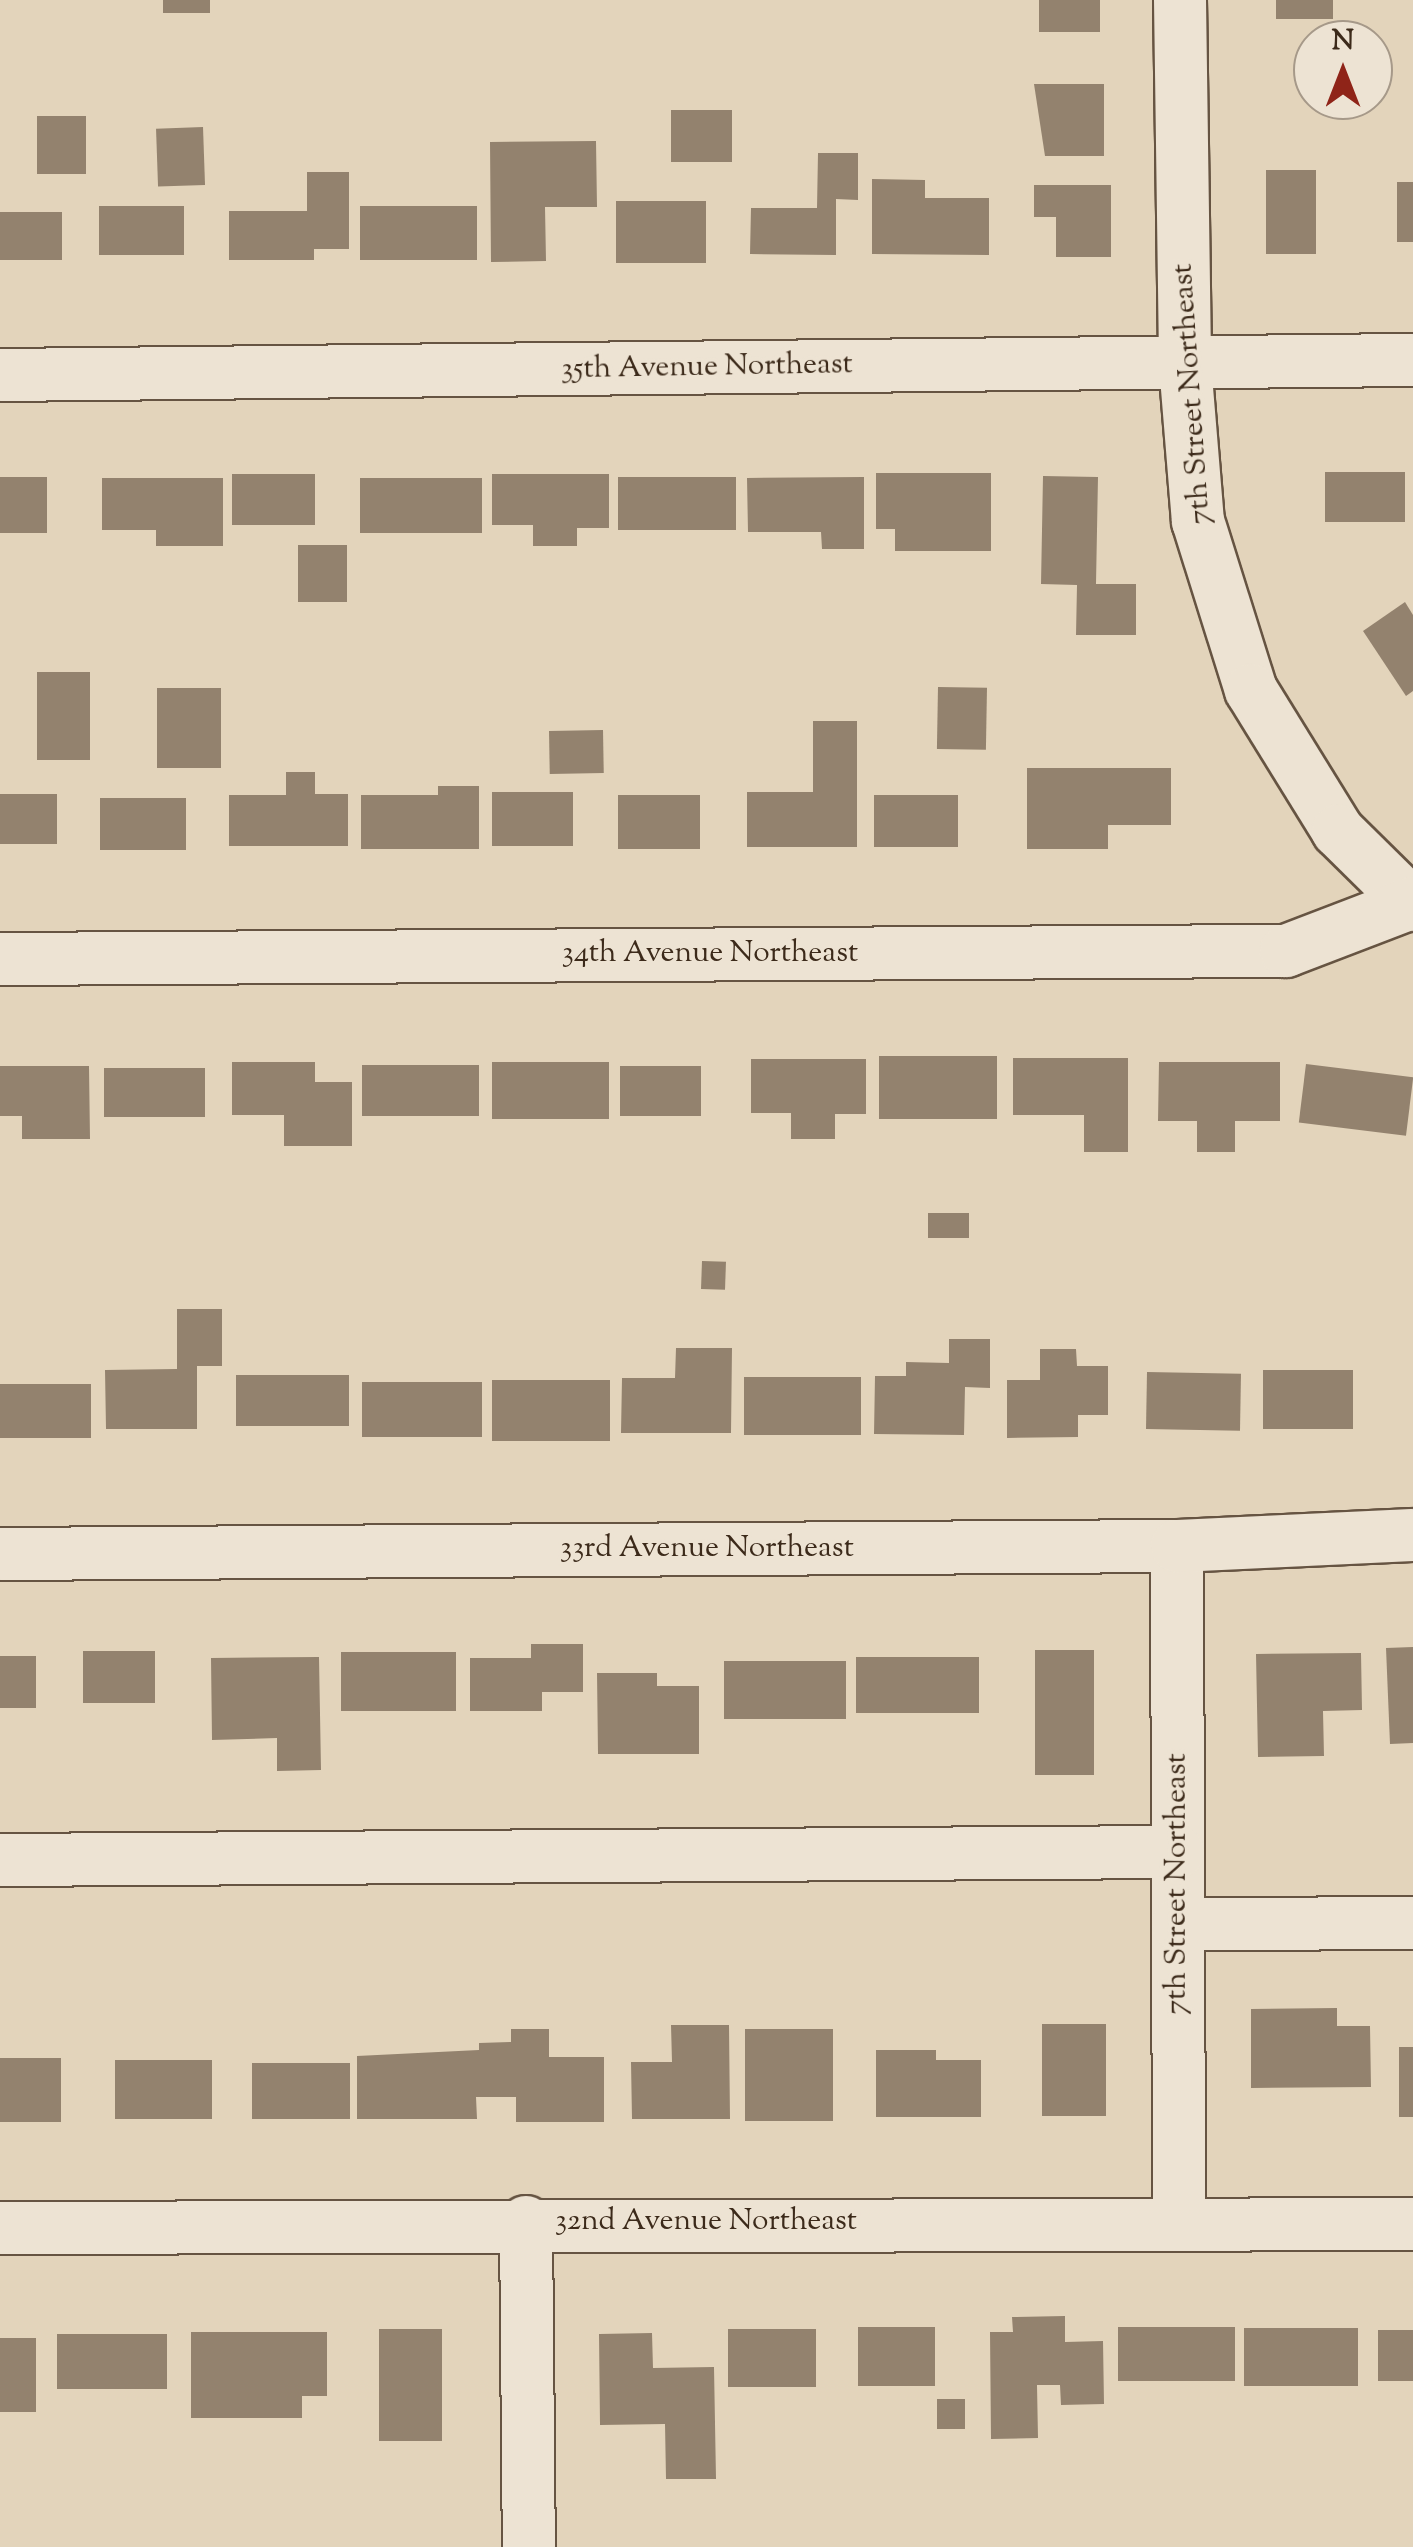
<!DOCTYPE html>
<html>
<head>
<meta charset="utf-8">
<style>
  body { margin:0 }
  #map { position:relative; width:1413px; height:2547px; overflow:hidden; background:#e3d4bb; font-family:"Sorts Mill Goudy",serif }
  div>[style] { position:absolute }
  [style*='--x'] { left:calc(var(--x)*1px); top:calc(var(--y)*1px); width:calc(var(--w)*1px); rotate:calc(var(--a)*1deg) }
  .building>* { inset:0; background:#93826e; transform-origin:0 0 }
  .roads { filter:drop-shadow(2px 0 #665442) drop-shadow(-2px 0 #665442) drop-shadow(0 2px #665442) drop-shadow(0 -2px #665442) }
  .minor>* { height:52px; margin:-26px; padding:0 26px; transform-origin:26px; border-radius:26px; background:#ede3d3 }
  span { translate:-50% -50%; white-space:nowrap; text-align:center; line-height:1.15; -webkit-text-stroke:8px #ede3d3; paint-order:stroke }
  .street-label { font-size:30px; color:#3c2a1a }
  .north { position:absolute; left:1293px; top:20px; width:100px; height:100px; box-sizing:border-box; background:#ede3d3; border:2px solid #a69989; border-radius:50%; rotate:0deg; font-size:28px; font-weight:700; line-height:40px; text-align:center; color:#3c2a1a }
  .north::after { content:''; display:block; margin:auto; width:35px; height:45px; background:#8f2418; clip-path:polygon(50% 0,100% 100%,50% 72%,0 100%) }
</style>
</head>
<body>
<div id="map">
  <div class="building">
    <i style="left:163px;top:0;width:47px;height:13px"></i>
    <i style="left:1039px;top:0;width:61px;height:32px"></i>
    <i style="left:1276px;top:0;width:57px;height:19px"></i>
    <i style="clip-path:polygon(1034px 84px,1104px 84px,1104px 156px,1045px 156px)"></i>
    <i style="left:671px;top:110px;width:61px;height:52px"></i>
    <i style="left:37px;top:116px;width:49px;height:58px"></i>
    <i style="left:203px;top:127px;width:58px;height:47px;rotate:88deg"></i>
    <i style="clip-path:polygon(596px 141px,597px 207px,545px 207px,546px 261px,491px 262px,490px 142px)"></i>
    <i style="clip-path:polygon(818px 153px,858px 153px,858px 200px,836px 199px,836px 255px,750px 254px,751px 208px,817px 208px)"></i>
    <i style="left:1266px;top:170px;width:50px;height:84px"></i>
    <i style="clip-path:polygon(307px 172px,349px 172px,349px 249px,314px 249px,314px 260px,229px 260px,229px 211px,307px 211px)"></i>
    <i style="clip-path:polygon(872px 179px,925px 180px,925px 198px,989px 198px,989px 255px,872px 254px)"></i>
    <i style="left:1413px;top:182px;width:60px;height:16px;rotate:90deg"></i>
    <i style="clip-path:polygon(1034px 185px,1111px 185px,1111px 257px,1056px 257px,1056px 217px,1034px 217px)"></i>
    <i style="left:616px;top:201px;width:90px;height:62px"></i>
    <i style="left:99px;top:206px;width:85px;height:49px"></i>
    <i style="left:360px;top:206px;width:117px;height:54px"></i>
    <i style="left:0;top:212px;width:62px;height:48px"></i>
    <i style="left:1325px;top:472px;width:80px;height:50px"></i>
    <i style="clip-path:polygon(876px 473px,991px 473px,991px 551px,895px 551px,895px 529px,876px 529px)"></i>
    <i style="left:232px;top:474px;width:83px;height:51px"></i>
    <i style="clip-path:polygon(492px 474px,609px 474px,609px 528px,577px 528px,577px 546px,533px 546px,533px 525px,492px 525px)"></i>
    <i style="clip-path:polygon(1043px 476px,1098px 477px,1096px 584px,1136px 584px,1136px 635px,1076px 635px,1077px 585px,1041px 584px)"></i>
    <i style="left:0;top:477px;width:47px;height:56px"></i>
    <i style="left:618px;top:477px;width:118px;height:53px"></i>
    <i style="clip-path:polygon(864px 477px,864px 549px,822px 549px,821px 532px,748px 532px,747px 478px)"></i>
    <i style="clip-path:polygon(102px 478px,223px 478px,223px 546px,156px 546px,156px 530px,102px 530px)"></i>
    <i style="left:360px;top:478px;width:122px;height:55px"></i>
    <i style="left:298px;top:545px;width:49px;height:57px"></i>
    <i style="clip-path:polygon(1405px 602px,1413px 615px,1413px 691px,1406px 696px,1363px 631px)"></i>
    <i style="left:37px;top:672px;width:53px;height:88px"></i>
    <i style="left:938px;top:687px;width:49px;height:62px;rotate:1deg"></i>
    <i style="left:157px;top:688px;width:64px;height:80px"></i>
    <i style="clip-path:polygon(813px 721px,857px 721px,857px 847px,747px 847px,747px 792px,813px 792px)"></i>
    <i style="left:603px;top:730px;width:43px;height:54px;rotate:89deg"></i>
    <i style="clip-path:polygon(1027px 768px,1171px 768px,1171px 825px,1108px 825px,1108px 849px,1027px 849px)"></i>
    <i style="clip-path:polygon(286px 772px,315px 772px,315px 794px,348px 794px,348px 846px,229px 846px,229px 795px,286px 795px)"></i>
    <i style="clip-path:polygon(438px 786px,479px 786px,479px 849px,361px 849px,361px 795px,438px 795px)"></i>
    <i style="left:492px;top:792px;width:81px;height:54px"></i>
    <i style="left:0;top:794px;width:57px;height:50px"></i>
    <i style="left:618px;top:795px;width:82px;height:54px"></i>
    <i style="left:874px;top:795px;width:84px;height:52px"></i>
    <i style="left:100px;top:798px;width:86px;height:52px"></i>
    <i style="left:879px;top:1056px;width:118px;height:63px"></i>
    <i style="clip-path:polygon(1013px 1058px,1128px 1058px,1128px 1152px,1084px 1152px,1084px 1115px,1013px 1115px)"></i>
    <i style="clip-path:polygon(751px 1059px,866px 1059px,866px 1114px,835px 1114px,835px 1139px,791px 1139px,791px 1113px,751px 1113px)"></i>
    <i style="clip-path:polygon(232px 1062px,315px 1062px,315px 1082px,352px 1082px,352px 1146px,284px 1146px,284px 1115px,232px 1115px)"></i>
    <i style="left:492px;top:1062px;width:117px;height:57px"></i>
    <i style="clip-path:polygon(1159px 1062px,1280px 1062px,1280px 1121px,1235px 1121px,1235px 1152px,1197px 1152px,1197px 1121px,1158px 1121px)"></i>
    <i style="left:1306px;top:1064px;width:108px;height:59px;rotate:7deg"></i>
    <i style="left:362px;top:1065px;width:117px;height:51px"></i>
    <i style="clip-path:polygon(0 1066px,89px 1066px,90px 1139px,22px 1139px,22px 1116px,0 1116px)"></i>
    <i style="left:620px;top:1066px;width:81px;height:50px"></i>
    <i style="left:104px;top:1068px;width:101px;height:49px"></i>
    <i style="left:928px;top:1213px;width:41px;height:25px"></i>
    <i style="left:702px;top:1261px;width:24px;height:28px;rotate:2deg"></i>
    <i style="clip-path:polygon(177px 1309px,222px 1309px,222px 1366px,197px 1366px,197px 1429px,106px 1429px,105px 1370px,177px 1369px)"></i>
    <i style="clip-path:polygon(949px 1339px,990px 1339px,990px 1388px,965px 1387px,964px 1435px,874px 1434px,875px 1376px,906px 1376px,906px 1362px,949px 1363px)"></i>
    <i style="clip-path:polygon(676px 1348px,732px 1348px,731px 1433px,621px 1433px,622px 1378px,675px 1378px)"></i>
    <i style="clip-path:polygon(1040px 1349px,1076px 1349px,1077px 1366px,1108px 1366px,1108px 1415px,1078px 1415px,1078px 1437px,1007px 1438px,1007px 1380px,1040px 1380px)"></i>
    <i style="left:1263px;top:1370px;width:90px;height:59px"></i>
    <i style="left:1147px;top:1372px;width:94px;height:57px;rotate:1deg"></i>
    <i style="left:236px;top:1375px;width:113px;height:51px"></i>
    <i style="left:744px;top:1377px;width:117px;height:58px"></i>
    <i style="left:492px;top:1380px;width:118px;height:61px"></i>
    <i style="left:362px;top:1382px;width:120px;height:55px"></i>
    <i style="left:0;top:1384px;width:91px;height:54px"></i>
    <i style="clip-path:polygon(531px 1644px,583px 1644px,583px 1692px,542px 1692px,542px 1711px,470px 1711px,470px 1658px,531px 1658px)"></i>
    <i style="clip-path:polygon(1413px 1647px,1413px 1743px,1390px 1744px,1386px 1648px)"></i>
    <i style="left:1035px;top:1650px;width:59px;height:125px"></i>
    <i style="left:83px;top:1651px;width:72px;height:52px"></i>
    <i style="left:341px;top:1652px;width:115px;height:59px"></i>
    <i style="clip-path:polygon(1361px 1653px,1362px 1710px,1323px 1711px,1324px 1756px,1258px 1757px,1256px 1654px)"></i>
    <i style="left:0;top:1656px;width:36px;height:52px"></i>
    <i style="clip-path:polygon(319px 1657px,321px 1770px,277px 1771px,277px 1738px,212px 1740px,211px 1658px)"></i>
    <i style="left:856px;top:1657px;width:123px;height:56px"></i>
    <i style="left:724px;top:1661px;width:122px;height:58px"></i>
    <i style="clip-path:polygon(597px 1673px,657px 1673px,657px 1686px,699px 1686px,699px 1754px,598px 1754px)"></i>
    <i style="clip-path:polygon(1337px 2008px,1337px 2026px,1370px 2026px,1371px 2087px,1251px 2088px,1251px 2009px)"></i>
    <i style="left:1042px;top:2024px;width:64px;height:92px"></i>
    <i style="clip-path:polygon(671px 2025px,729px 2025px,730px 2119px,632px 2119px,631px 2062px,672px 2062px)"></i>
    <i style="clip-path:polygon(511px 2029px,549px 2029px,549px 2057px,604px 2057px,604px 2122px,516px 2122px,516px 2097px,476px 2097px,477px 2119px,357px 2119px,357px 2056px,479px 2050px,479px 2043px,511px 2042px)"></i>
    <i style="left:745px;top:2029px;width:88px;height:92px"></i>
    <i style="left:1399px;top:2047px;width:14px;height:70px"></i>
    <i style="clip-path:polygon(876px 2050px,936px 2050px,936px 2060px,981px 2060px,981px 2117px,876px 2117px)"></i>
    <i style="left:0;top:2058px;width:61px;height:64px"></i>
    <i style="left:115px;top:2060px;width:97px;height:59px"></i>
    <i style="left:252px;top:2063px;width:98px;height:56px"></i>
    <i style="clip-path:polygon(1065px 2316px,1065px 2342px,1103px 2341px,1104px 2404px,1061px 2405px,1060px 2385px,1037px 2385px,1038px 2438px,991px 2439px,990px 2332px,1013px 2332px,1012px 2317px)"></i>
    <i style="left:858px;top:2327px;width:77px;height:59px"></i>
    <i style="left:1118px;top:2327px;width:117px;height:54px"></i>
    <i style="left:1244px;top:2328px;width:114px;height:58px"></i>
    <i style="left:379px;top:2329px;width:63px;height:112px"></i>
    <i style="left:728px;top:2329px;width:88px;height:58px"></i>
    <i style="left:1378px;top:2330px;width:35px;height:51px"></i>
    <i style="clip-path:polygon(191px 2332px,327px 2332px,327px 2396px,302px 2396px,302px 2418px,191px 2418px)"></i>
    <i style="clip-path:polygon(652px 2333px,653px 2368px,714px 2367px,716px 2479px,666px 2479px,665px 2424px,600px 2425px,599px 2334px)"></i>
    <i style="left:57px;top:2334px;width:110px;height:55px"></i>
    <i style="left:0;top:2338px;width:36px;height:74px"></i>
    <i style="left:937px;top:2399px;width:28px;height:30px"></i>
  </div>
  <div class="roads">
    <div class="minor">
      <i style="--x:1180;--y:0;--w:364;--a:89.2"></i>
      <i style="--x:1185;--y:364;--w:158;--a:85.3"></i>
      <i style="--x:1198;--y:521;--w:177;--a:72.6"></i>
      <i style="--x:1251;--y:690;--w:166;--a:58.3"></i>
      <i style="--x:1338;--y:831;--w:105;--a:44.6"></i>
      <i style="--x:0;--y:375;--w:1413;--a:-0.61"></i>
      <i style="--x:0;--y:959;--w:1286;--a:-0.36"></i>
      <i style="--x:1286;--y:951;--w:134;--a:-21"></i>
      <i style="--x:1177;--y:1546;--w:676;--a:89.83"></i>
      <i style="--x:0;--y:1554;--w:1177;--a:-0.39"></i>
      <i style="--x:1177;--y:1546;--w:236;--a:-2.7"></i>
      <i style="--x:0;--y:1860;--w:1178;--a:-0.39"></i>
      <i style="--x:1178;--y:1924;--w:235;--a:-0.2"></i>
      <i style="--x:526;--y:2222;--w:325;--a:89.5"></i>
      <i style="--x:0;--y:2228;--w:1413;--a:-0.16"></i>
    </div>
  </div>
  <div class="street-label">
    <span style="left:707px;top:368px;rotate:-1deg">35th Avenue Northeast</span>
    <span style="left:1193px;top:394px;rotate:-94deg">7th Street Northeast</span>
    <span style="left:710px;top:954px">34th Avenue Northeast</span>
    <span style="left:707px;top:1549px">33rd Avenue Northeast</span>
    <span style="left:1178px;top:1884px;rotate:-90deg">7th Street Northeast</span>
    <span style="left:706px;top:2222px">32nd Avenue Northeast</span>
  </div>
  <div class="north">N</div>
</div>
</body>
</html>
